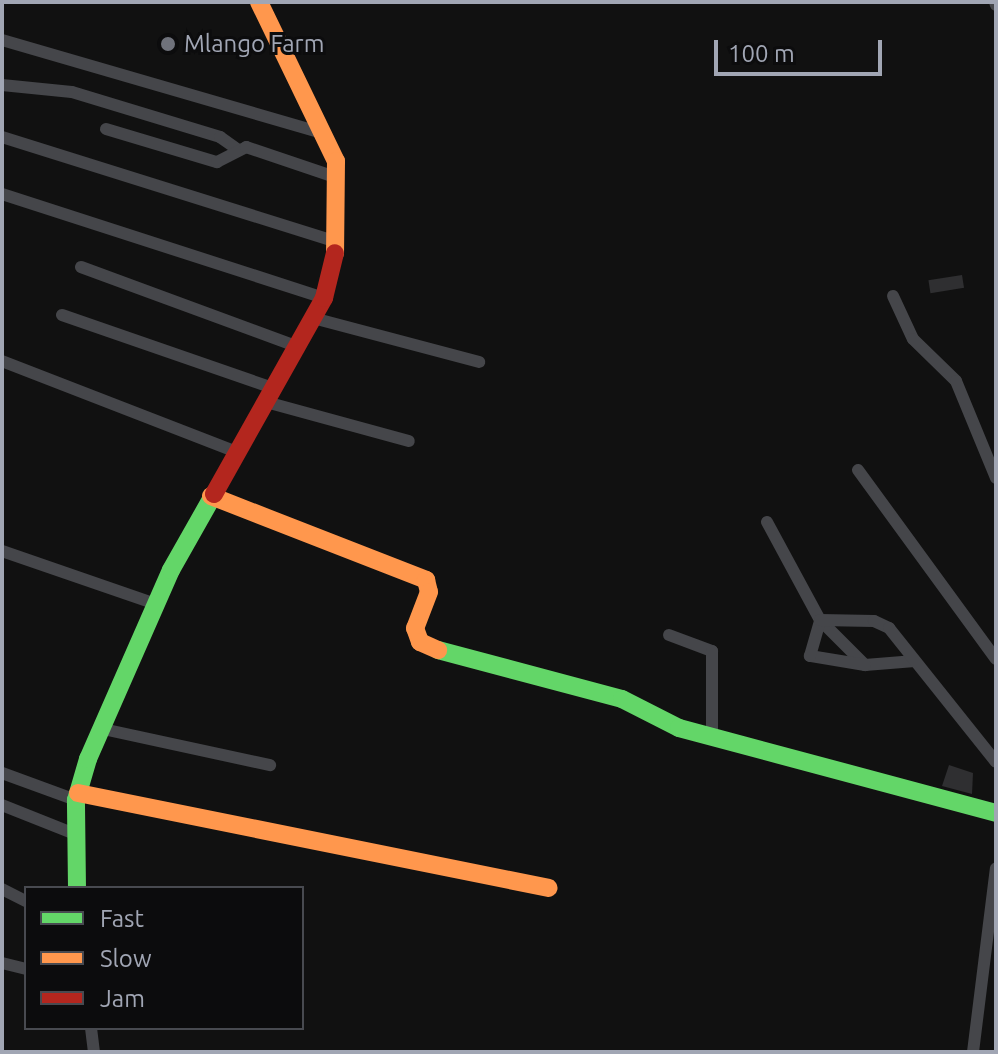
<!DOCTYPE html>
<html>
<head>
<meta charset="utf-8">
<style>
  body { margin:0 }
  #map { position:relative; width:998px; height:1054px; overflow:hidden; background:#111; font-family:Ubuntu,sans-serif }
  div>[style] { position:absolute }
  [style*='--x'] { left:calc(var(--x)*1px); top:calc(var(--y)*1px); width:calc(var(--w)*1px); rotate:calc(var(--a)*1deg) }
  .building>* { inset:0; background:#2f2f31; transform-origin:0 0 }
  .street>* { height:12px; margin:-6px; padding:0 6px; transform-origin:6px; border-radius:6px; background:#45464a }
  .fast>* { height:18px; margin:-9px; padding:0 9px; transform-origin:9px; border-radius:9px; background:#63d668 }
  .slow>* { height:18px; margin:-9px; padding:0 9px; transform-origin:9px; border-radius:9px; background:#ff974d }
  .jam>* { height:18px; margin:-9px; padding:0 9px; transform-origin:9px; border-radius:9px; background:#b3261e }
  .dots>* { width:22px; height:22px; translate:-50% -50%; box-sizing:border-box; border:4px solid #0c0c0d; border-radius:50% }
  span { translate:-50% -50%; white-space:nowrap; text-align:center; line-height:1.15; -webkit-text-stroke:6px #0c0c0d; paint-order:stroke }
  .poi-label { font-size:24px; color:#a1a6b4 }
  .left { translate:0 -50%; text-align:left }
  .frame { position:absolute; inset:0; border:4px solid #a1a6b4; pointer-events:none }
  .legend { position:absolute; left:24px; top:886px; width:280px; height:144px; box-sizing:border-box; background:#0c0c0d; border:2px solid #484a50; margin:0; padding:10px 14px; list-style:none; font-size:24px; color:#a1a6b4 }
  .legend li { display:flex; align-items:center; gap:16px; height:40px }
  .legend b { width:40px; border:2px solid #484a50 }
  .scale { position:absolute; left:714px; top:40px; width:168px; height:36px; box-sizing:border-box; border:4px solid #a1a6b4; border-top:0; padding-left:10px; font-size:24px; line-height:28px; white-space:nowrap; color:#a1a6b4; -webkit-text-stroke:6px #0c0c0d; paint-order:stroke }
</style>
</head>
<body>
<div id="map">
  <div class="building">
    <i style="left:962px;top:275px;width:13px;height:34px;rotate:81deg"></i>
    <i style="clip-path:polygon(949px 765px,973px 773px,972px 794px,942px 786px)"></i>
  </div>
  <div class="street">
    <i style="--x:995;--y:2;--w:3;--a:72"></i>
    <i style="--x:2;--y:40;--w:337;--a:16.2"></i>
    <i style="--x:2;--y:85;--w:70;--a:5.7"></i>
    <i style="--x:72;--y:92;--w:155;--a:16.9"></i>
    <i style="--x:220;--y:137;--w:21;--a:35"></i>
    <i style="--x:106;--y:129;--w:116;--a:16.6"></i>
    <i style="--x:217;--y:162;--w:33;--a:-27"></i>
    <i style="--x:246;--y:147;--w:97;--a:18.6"></i>
    <i style="--x:2;--y:137;--w:351;--a:17.4"></i>
    <i style="--x:2;--y:194;--w:338;--a:17.9"></i>
    <i style="--x:81;--y:267;--w:232;--a:20.2"></i>
    <i style="--x:893;--y:296;--w:47;--a:65.1"></i>
    <i style="--x:913;--y:339;--w:60;--a:44.3"></i>
    <i style="--x:956;--y:381;--w:105;--a:67.6"></i>
    <i style="--x:62;--y:315;--w:223;--a:19.1"></i>
    <i style="--x:313;--y:318;--w:172;--a:14.8"></i>
    <i style="--x:2;--y:361;--w:252;--a:21.2"></i>
    <i style="--x:266;--y:402;--w:148;--a:15.3"></i>
    <i style="--x:858;--y:470;--w:234;--a:53.9"></i>
    <i style="--x:767;--y:522;--w:111;--a:61.6"></i>
    <i style="--x:820;--y:620;--w:64;--a:45"></i>
    <i style="--x:865;--y:665;--w:50;--a:-4.6"></i>
    <i style="--x:2;--y:551;--w:163;--a:19"></i>
    <i style="--x:669;--y:635;--w:46;--a:20.4"></i>
    <i style="--x:712;--y:651;--w:86;--a:90"></i>
    <i style="--x:865;--y:665;--w:56;--a:-170.7"></i>
    <i style="--x:810;--y:656;--w:37;--a:-74"></i>
    <i style="--x:820;--y:620;--w:54;--a:1.1"></i>
    <i style="--x:874;--y:621;--w:17;--a:25"></i>
    <i style="--x:889;--y:628;--w:171;--a:51.4"></i>
    <i style="--x:103;--y:729;--w:171;--a:12.2"></i>
    <i style="--x:2;--y:773;--w:79;--a:20"></i>
    <i style="--x:2;--y:805;--w:79;--a:21.7"></i>
    <i style="--x:2;--y:889;--w:27;--a:27"></i>
    <i style="--x:2;--y:963;--w:25;--a:14"></i>
    <i style="--x:91;--y:1028;--w:24;--a:83"></i>
    <i style="--x:973;--y:1052;--w:185;--a:-82.9"></i>
  </div>
  <div class="fast">
    <i style="--x:438;--y:650;--w:190;--a:14.9"></i>
    <i style="--x:622;--y:699;--w:64;--a:27"></i>
    <i style="--x:679;--y:728;--w:328;--a:15"></i>
    <i style="--x:77;--y:888;--w:88;--a:-90.7"></i>
    <i style="--x:76;--y:800;--w:43;--a:-73.7"></i>
    <i style="--x:88;--y:759;--w:206;--a:-66.3"></i>
    <i style="--x:171;--y:570;--w:87;--a:-60.5"></i>
  </div>
  <div class="slow">
    <i style="--x:259;--y:2;--w:177;--a:64.2"></i>
    <i style="--x:336;--y:161;--w:92;--a:90.6"></i>
    <i style="--x:211;--y:496;--w:231;--a:21.3"></i>
    <i style="--x:426;--y:580;--w:12;--a:76"></i>
    <i style="--x:429;--y:592;--w:39;--a:111"></i>
    <i style="--x:415;--y:628;--w:15;--a:70"></i>
    <i style="--x:420;--y:642;--w:20;--a:24"></i>
    <i style="--x:78;--y:793;--w:480;--a:11.4"></i>
  </div>
  <div class="jam">
    <i style="--x:214;--y:494;--w:225;--a:-60.7"></i>
    <i style="--x:324;--y:298;--w:46;--a:-76.3"></i>
  </div>
  <div class="dots">
    <i style="left:168px;top:44px;background:#6f727b"></i>
  </div>
  <div class="poi-label">
    <span class="left" style="left:184px;top:44px">Mlango Farm</span>
  </div>
  <div class="frame"></div>
  <ul class="legend">
  <li><b style="height:10px;background:#63d668"></b>Fast</li>
  <li><b style="height:10px;background:#ff974d"></b>Slow</li>
  <li><b style="height:10px;background:#b3261e"></b>Jam</li>
  </ul>
  <div class="scale">100 m</div>
</div>
</body>
</html>
